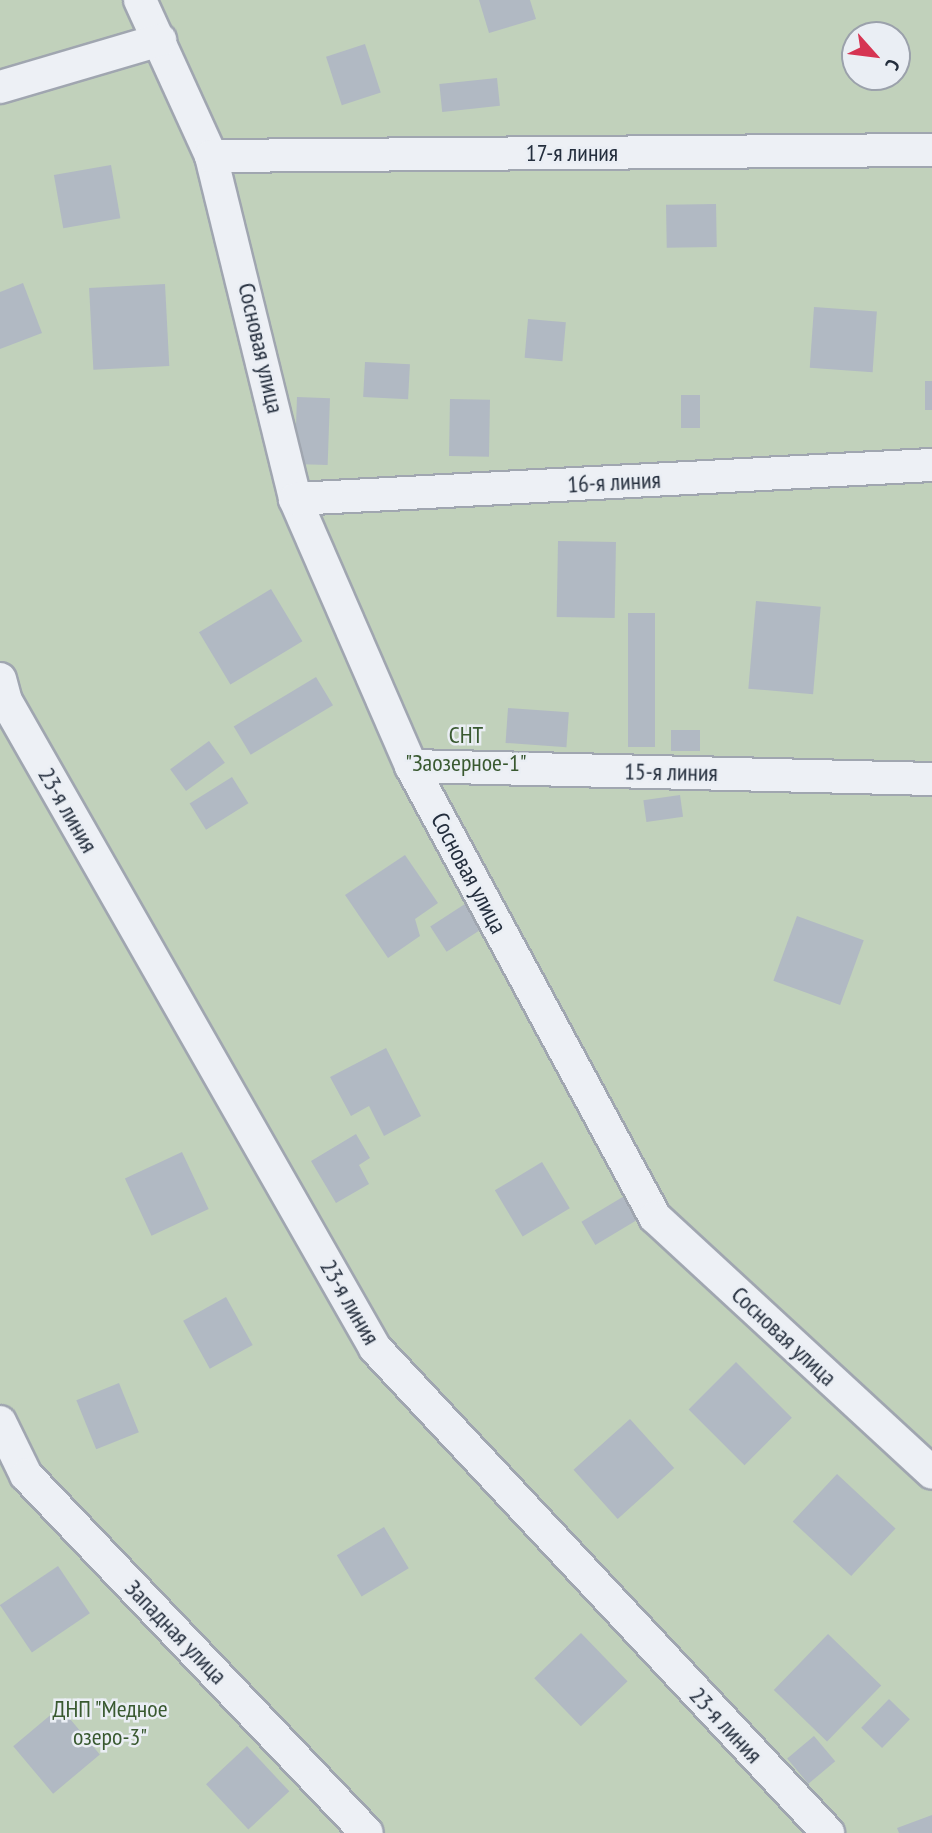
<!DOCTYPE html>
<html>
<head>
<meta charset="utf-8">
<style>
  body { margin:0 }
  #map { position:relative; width:932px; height:1833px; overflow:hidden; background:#dadfe6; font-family:"PT Sans Narrow",sans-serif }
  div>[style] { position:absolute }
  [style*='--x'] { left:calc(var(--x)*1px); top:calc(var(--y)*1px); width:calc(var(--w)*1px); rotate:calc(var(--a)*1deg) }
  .green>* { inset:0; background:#c1d1bb }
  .building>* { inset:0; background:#b1b9c3; transform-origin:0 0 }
  .roads { filter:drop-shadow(2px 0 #a0a6b0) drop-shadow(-2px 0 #a0a6b0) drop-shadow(0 2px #a0a6b0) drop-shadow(0 -2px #a0a6b0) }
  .street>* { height:32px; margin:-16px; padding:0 16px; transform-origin:16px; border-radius:16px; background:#edf0f5 }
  span { translate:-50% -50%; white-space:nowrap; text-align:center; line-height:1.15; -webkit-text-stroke:5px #eaeef4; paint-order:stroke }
  .street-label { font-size:24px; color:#242e3d }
  .park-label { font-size:24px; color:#395930 }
  .north { position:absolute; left:841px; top:21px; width:70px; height:70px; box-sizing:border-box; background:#eaeef4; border:2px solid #9ba1ab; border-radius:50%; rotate:118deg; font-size:19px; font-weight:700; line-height:28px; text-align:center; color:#242e3d }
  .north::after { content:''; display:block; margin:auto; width:24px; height:32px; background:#d63452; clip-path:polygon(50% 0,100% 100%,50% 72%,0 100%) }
</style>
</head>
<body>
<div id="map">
  <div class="green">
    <i style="clip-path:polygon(evenodd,0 0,932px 0,932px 1833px,0 1833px,0 0,855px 35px,897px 35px,897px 77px,855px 77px,855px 35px)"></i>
  </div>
  <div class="building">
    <i style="clip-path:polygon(479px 0,530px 0,536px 19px,489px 33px)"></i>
    <i style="left:365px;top:44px;width:51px;height:41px;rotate:72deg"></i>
    <i style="left:497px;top:78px;width:28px;height:58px;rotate:84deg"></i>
    <i style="left:111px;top:165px;width:54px;height:58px;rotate:80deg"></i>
    <i style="left:716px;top:204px;width:43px;height:50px;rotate:89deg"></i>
    <i style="clip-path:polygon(23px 283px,42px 333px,0 349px,0 292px)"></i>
    <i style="left:165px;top:284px;width:82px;height:76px;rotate:87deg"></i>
    <i style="left:814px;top:307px;width:63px;height:61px;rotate:4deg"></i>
    <i style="left:528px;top:319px;width:38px;height:39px;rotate:5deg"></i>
    <i style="left:365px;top:362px;width:45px;height:35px;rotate:3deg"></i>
    <i style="left:925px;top:381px;width:7px;height:29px"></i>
    <i style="left:681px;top:395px;width:19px;height:33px"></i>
    <i style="left:297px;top:397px;width:33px;height:67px;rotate:2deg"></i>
    <i style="left:450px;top:399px;width:40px;height:57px;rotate:1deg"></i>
    <i style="left:558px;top:541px;width:58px;height:76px;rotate:1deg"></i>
    <i style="left:271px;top:589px;width:61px;height:84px;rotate:59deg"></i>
    <i style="left:756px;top:601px;width:65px;height:88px;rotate:5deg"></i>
    <i style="left:628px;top:613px;width:27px;height:134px"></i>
    <i style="left:316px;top:677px;width:33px;height:96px;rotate:59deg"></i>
    <i style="left:508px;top:708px;width:61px;height:35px;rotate:4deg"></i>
    <i style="left:671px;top:730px;width:29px;height:21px"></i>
    <i style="left:209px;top:741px;width:27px;height:48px;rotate:54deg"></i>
    <i style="left:232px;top:777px;width:31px;height:50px;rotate:58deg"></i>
    <i style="left:680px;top:795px;width:22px;height:37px;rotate:82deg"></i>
    <i style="clip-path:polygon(405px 855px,438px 903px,415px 919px,420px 936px,388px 958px,345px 895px)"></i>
    <i style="left:468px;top:902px;width:30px;height:45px;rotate:57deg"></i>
    <i style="left:797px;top:916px;width:71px;height:69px;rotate:20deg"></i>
    <i style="clip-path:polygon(386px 1048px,421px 1116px,384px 1136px,369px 1106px,351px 1116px,330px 1077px)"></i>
    <i style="clip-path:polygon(356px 1134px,370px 1158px,359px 1165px,369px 1184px,336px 1203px,311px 1161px)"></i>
    <i style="left:182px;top:1152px;width:63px;height:63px;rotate:65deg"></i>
    <i style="left:542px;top:1162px;width:54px;height:55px;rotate:59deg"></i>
    <i style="left:626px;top:1195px;width:27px;height:52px;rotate:59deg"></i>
    <i style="left:226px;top:1297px;width:55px;height:49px;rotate:61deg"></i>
    <i style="left:736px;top:1362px;width:79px;height:67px;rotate:45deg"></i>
    <i style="left:119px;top:1383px;width:53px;height:46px;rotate:68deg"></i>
    <i style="left:630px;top:1419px;width:66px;height:76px;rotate:48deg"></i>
    <i style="left:837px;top:1474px;width:80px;height:65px;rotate:43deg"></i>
    <i style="left:384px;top:1527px;width:48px;height:55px;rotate:59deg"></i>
    <i style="left:58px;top:1566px;width:57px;height:70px;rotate:56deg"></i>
    <i style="left:581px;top:1633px;width:67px;height:65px;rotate:46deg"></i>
    <i style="left:828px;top:1634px;width:74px;height:78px;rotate:44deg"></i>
    <i style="left:889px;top:1699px;width:29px;height:40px;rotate:44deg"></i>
    <i style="left:60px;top:1707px;width:62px;height:61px;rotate:50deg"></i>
    <i style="left:814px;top:1736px;width:33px;height:35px;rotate:50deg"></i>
    <i style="left:247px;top:1746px;width:62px;height:56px;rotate:47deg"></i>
    <i style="clip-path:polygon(932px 1815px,932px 1833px,899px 1833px,897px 1828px)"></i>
  </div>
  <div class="roads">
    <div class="street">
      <i style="--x:140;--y:0;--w:171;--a:65.5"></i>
      <i style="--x:211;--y:156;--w:353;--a:76.2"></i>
      <i style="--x:295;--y:499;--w:291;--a:66.5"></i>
      <i style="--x:411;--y:766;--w:513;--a:61.59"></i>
      <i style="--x:655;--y:1217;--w:377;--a:42.7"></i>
      <i style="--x:0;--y:87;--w:167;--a:-16.4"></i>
      <i style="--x:211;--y:156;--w:721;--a:-0.48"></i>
      <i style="--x:295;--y:499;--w:638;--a:-3.06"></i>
      <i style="--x:0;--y:679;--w:23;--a:75"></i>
      <i style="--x:6;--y:701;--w:745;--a:60.3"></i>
      <i style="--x:375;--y:1348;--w:664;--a:46.95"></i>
      <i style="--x:411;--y:766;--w:521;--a:1.43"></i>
      <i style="--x:0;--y:1422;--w:59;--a:63.9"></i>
      <i style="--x:26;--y:1475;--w:494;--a:46.4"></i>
    </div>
  </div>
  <div class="street-label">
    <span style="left:572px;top:153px">17-я линия</span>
    <span style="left:261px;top:348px;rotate:77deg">Сосновая улица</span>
    <span style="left:614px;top:482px;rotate:-3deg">16-я линия</span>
    <span style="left:671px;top:772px;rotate:1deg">15-я линия</span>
    <span style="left:68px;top:810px;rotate:60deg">23-я линия</span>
    <span style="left:469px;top:873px;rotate:62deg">Сосновая улица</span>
    <span style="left:350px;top:1302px;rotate:60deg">23-я линия</span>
    <span style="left:784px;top:1336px;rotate:43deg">Сосновая улица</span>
    <span style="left:176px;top:1632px;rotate:46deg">Западная улица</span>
    <span style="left:726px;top:1725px;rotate:47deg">23-я линия</span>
  </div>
  <div class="park-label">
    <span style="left:466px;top:749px">СНТ<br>"Заозерное-1"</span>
    <span style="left:110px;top:1723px">ДНП "Медное<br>озеро-3"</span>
  </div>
  <div class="north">С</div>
</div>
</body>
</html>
